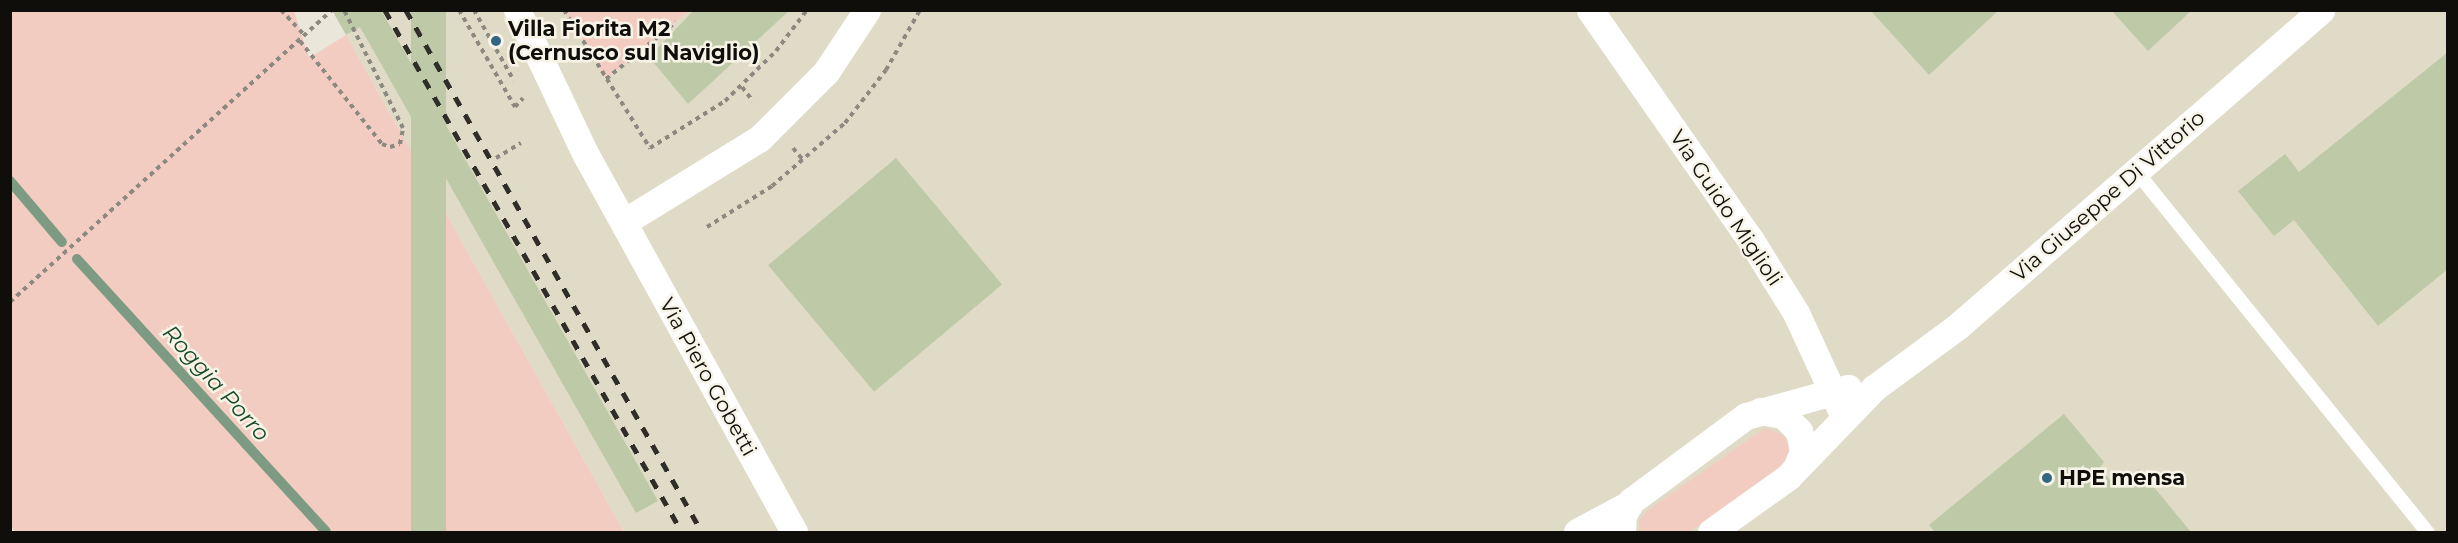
<!DOCTYPE html>
<html>
<head>
<meta charset="utf-8">
<style>
  body { margin:0 }
  #map { position:relative; width:2458px; height:543px; overflow:hidden; background:#eae6da; font-family:Montserrat,sans-serif }
  div>[style] { position:absolute }
  [style*='--x'] { left:calc(var(--x)*1px); top:calc(var(--y)*1px); width:calc(var(--w)*1px); rotate:calc(var(--a)*1deg) }
  .built>* { inset:0; background:#e0dbc7 }
  .green>* { inset:0; background:#f2ccc0 }
  .stream>* { height:10px; margin:-5px; padding:0 5px; transform-origin:5px; border-radius:5px; background:#7c9b82 }
  .building>* { inset:0; background:#becaa7; transform-origin:0 0 }
  .path>* { height:4px; margin-top:-2px; transform-origin:0; background:repeating-linear-gradient(90deg,#8b8980 0 4.5px,transparent 0 9px) }
  .lane>* { height:14px; margin:-7px; padding:0 7px; transform-origin:7px; border-radius:7px; background:#fff }
  .street>* { height:27px; margin:-13.5px; padding:0 13.5px; transform-origin:13.5px; border-radius:13.5px; background:#fff }
  .rail>* { height:4.5px; margin-top:-2.25px; transform-origin:0; background:repeating-linear-gradient(90deg,#2f2d28 0 10px,transparent 0 20px) }
  .dots>* { width:16px; height:16px; translate:-50% -50%; box-sizing:border-box; border:3px solid #f7f4e7; border-radius:50% }
  span { translate:-50% -50%; white-space:nowrap; text-align:center; line-height:1.15; -webkit-text-stroke:5px #f7f4e7; paint-order:stroke }
  .poi-label { font-size:21px; color:#0f0e0a; font-weight:700 }
  .left { translate:0 -50%; text-align:left }
  .street-label { font-size:21px; color:#0f0e0a }
  .water-label { font-size:22px; color:#184a28; font-style:italic }
  .frame { position:absolute; inset:0; border:12px solid #0f0e0a; pointer-events:none }
</style>
</head>
<body>
<div id="map">
  <div class="built">
    <i style="clip-path:polygon(351px 10px,2447px 11px,2447px 532px,624px 532px,346px 35px)"></i>
  </div>
  <div class="green">
    <i style="clip-path:polygon(10px 11px,294px 11px,309px 58px,346px 35px,624px 532px,15px 532px,10px 523px)"></i>
    <i style="clip-path:polygon(564px 11px,689px 11px,606px 79px)"></i>
    <i style="clip-path:polygon(1765px 428px,1782px 434px,1788px 444px,1789px 452px,1781px 466px,1690px 532px,1639px 532px,1639px 521px,1647px 511px)"></i>
  </div>
  <div class="stream">
    <i style="--x:10;--y:181;--w:80;--a:49.6"></i>
    <i style="--x:77;--y:259;--w:369;--a:47.6"></i>
  </div>
  <div class="building">
    <i style="clip-path:polygon(332px 10px,381px 10px,658px 501px,636px 513px,360px 27px,346px 35px)"></i>
    <i style="left:411px;top:10px;width:35px;height:550px"></i>
    <i style="clip-path:polygon(694px 10px,790px 10px,688px 104px,649px 57px)"></i>
    <i style="clip-path:polygon(1870px 10px,1999px 10px,1929px 75px)"></i>
    <i style="clip-path:polygon(2111px 10px,2192px 10px,2148px 51px)"></i>
    <i style="clip-path:polygon(2448px 52px,2448px 269px,2378px 326px,2294px 220px,2274px 236px,2238px 191px,2285px 154px,2299px 172px)"></i>
    <i style="left:896px;top:158px;width:165px;height:167px;rotate:50deg"></i>
    <i style="clip-path:polygon(2064px 414px,2104px 462px,2100px 467px,2116px 488px,2139px 469px,2191px 532px,1935px 532px,1929px 525px)"></i>
  </div>
  <div class="path">
    <i style="--x:281;--y:10;--w:35;--a:47"></i>
    <i style="--x:459;--y:10;--w:112;--a:60"></i>
    <i style="--x:515;--y:107;--w:12;--a:-48"></i>
    <i style="--x:474;--y:10;--w:81;--a:60.6"></i>
    <i style="--x:564;--y:10;--w:163;--a:58.1"></i>
    <i style="--x:650;--y:148;--w:89;--a:-32.1"></i>
    <i style="--x:725;--y:101;--w:71;--a:-44.4"></i>
    <i style="--x:776;--y:51;--w:51;--a:-52.9"></i>
    <i style="--x:300;--y:41;--w:132;--a:51.5"></i>
    <i style="--x:382;--y:144;--w:9;--a:21"></i>
    <i style="--x:390;--y:147;--w:10;--a:-17"></i>
    <i style="--x:400;--y:144;--w:16;--a:-79"></i>
    <i style="--x:403;--y:128;--w:132;--a:-116.6"></i>
    <i style="--x:606;--y:79;--w:90;--a:-39.2"></i>
    <i style="--x:742;--y:87;--w:18;--a:52"></i>
    <i style="--x:793;--y:148;--w:17;--a:50"></i>
    <i style="--x:496;--y:158;--w:29;--a:-31"></i>
    <i style="--x:707;--y:227;--w:77;--a:-32.2"></i>
    <i style="--x:772;--y:186;--w:96;--a:-40.8"></i>
    <i style="--x:845;--y:123;--w:67;--a:-52.3"></i>
    <i style="--x:886;--y:70;--w:69;--a:-60.5"></i>
    <i style="--x:10;--y:302;--w:435;--a:-42.2"></i>
  </div>
  <div class="lane">
    <i style="--x:2136;--y:171;--w:464;--a:51.1"></i>
  </div>
  <div class="street">
    <i style="--x:517;--y:10;--w:161;--a:64.6"></i>
    <i style="--x:586;--y:155;--w:431;--a:61.1"></i>
    <i style="--x:1590;--y:10;--w:279;--a:55.1"></i>
    <i style="--x:1750;--y:239;--w:87;--a:58.1"></i>
    <i style="--x:1796;--y:313;--w:115;--a:65.2"></i>
    <i style="--x:624;--y:222;--w:160;--a:-31.7"></i>
    <i style="--x:760;--y:138;--w:93;--a:-45"></i>
    <i style="--x:826;--y:72;--w:74;--a:-56.5"></i>
    <i style="--x:1760;--y:411;--w:23;--a:10"></i>
    <i style="--x:1783;--y:415;--w:23;--a:45"></i>
    <i style="--x:1799;--y:431;--w:20;--a:79"></i>
    <i style="--x:1803;--y:451;--w:18;--a:112"></i>
    <i style="--x:1577;--y:532;--w:59;--a:-28.3"></i>
    <i style="--x:1622;--y:532;--w:17;--a:-87"></i>
    <i style="--x:1623;--y:515;--w:16;--a:-60"></i>
    <i style="--x:1631;--y:501;--w:143;--a:-36.5"></i>
    <i style="--x:1746;--y:416;--w:106;--a:-15.4"></i>
    <i style="--x:1711;--y:532;--w:95;--a:-35.5"></i>
    <i style="--x:1788;--y:477;--w:124;--a:-46"></i>
    <i style="--x:1874;--y:388;--w:104;--a:-36.4"></i>
    <i style="--x:1958;--y:326;--w:481;--a:-41"></i>
  </div>
  <div class="rail">
    <i style="--x:385;--y:10;--w:601;--a:60.36"></i>
    <i style="--x:406;--y:10;--w:600;--a:60.44"></i>
  </div>
  <div class="dots">
    <i style="left:496px;top:41px;background:#336683"></i>
    <i style="left:2047px;top:478px;background:#336683"></i>
  </div>
  <div class="poi-label">
    <span class="left" style="left:508px;top:41px">Villa Fiorita M2<br>(Cernusco sul Naviglio)</span>
    <span class="left" style="left:2059px;top:478px">HPE mensa</span>
  </div>
  <div class="street-label">
    <span style="left:2108px;top:196px;rotate:-41deg">Via Giuseppe Di Vittorio</span>
    <span style="left:1726px;top:208px;rotate:56deg">Via Guido Miglioli</span>
    <span style="left:708px;top:377px;rotate:61deg">Via Piero Gobetti</span>
  </div>
  <div class="water-label">
    <span style="left:216px;top:383px;rotate:48deg">Roggia Porro</span>
  </div>
  <div class="frame"></div>
</div>
</body>
</html>
